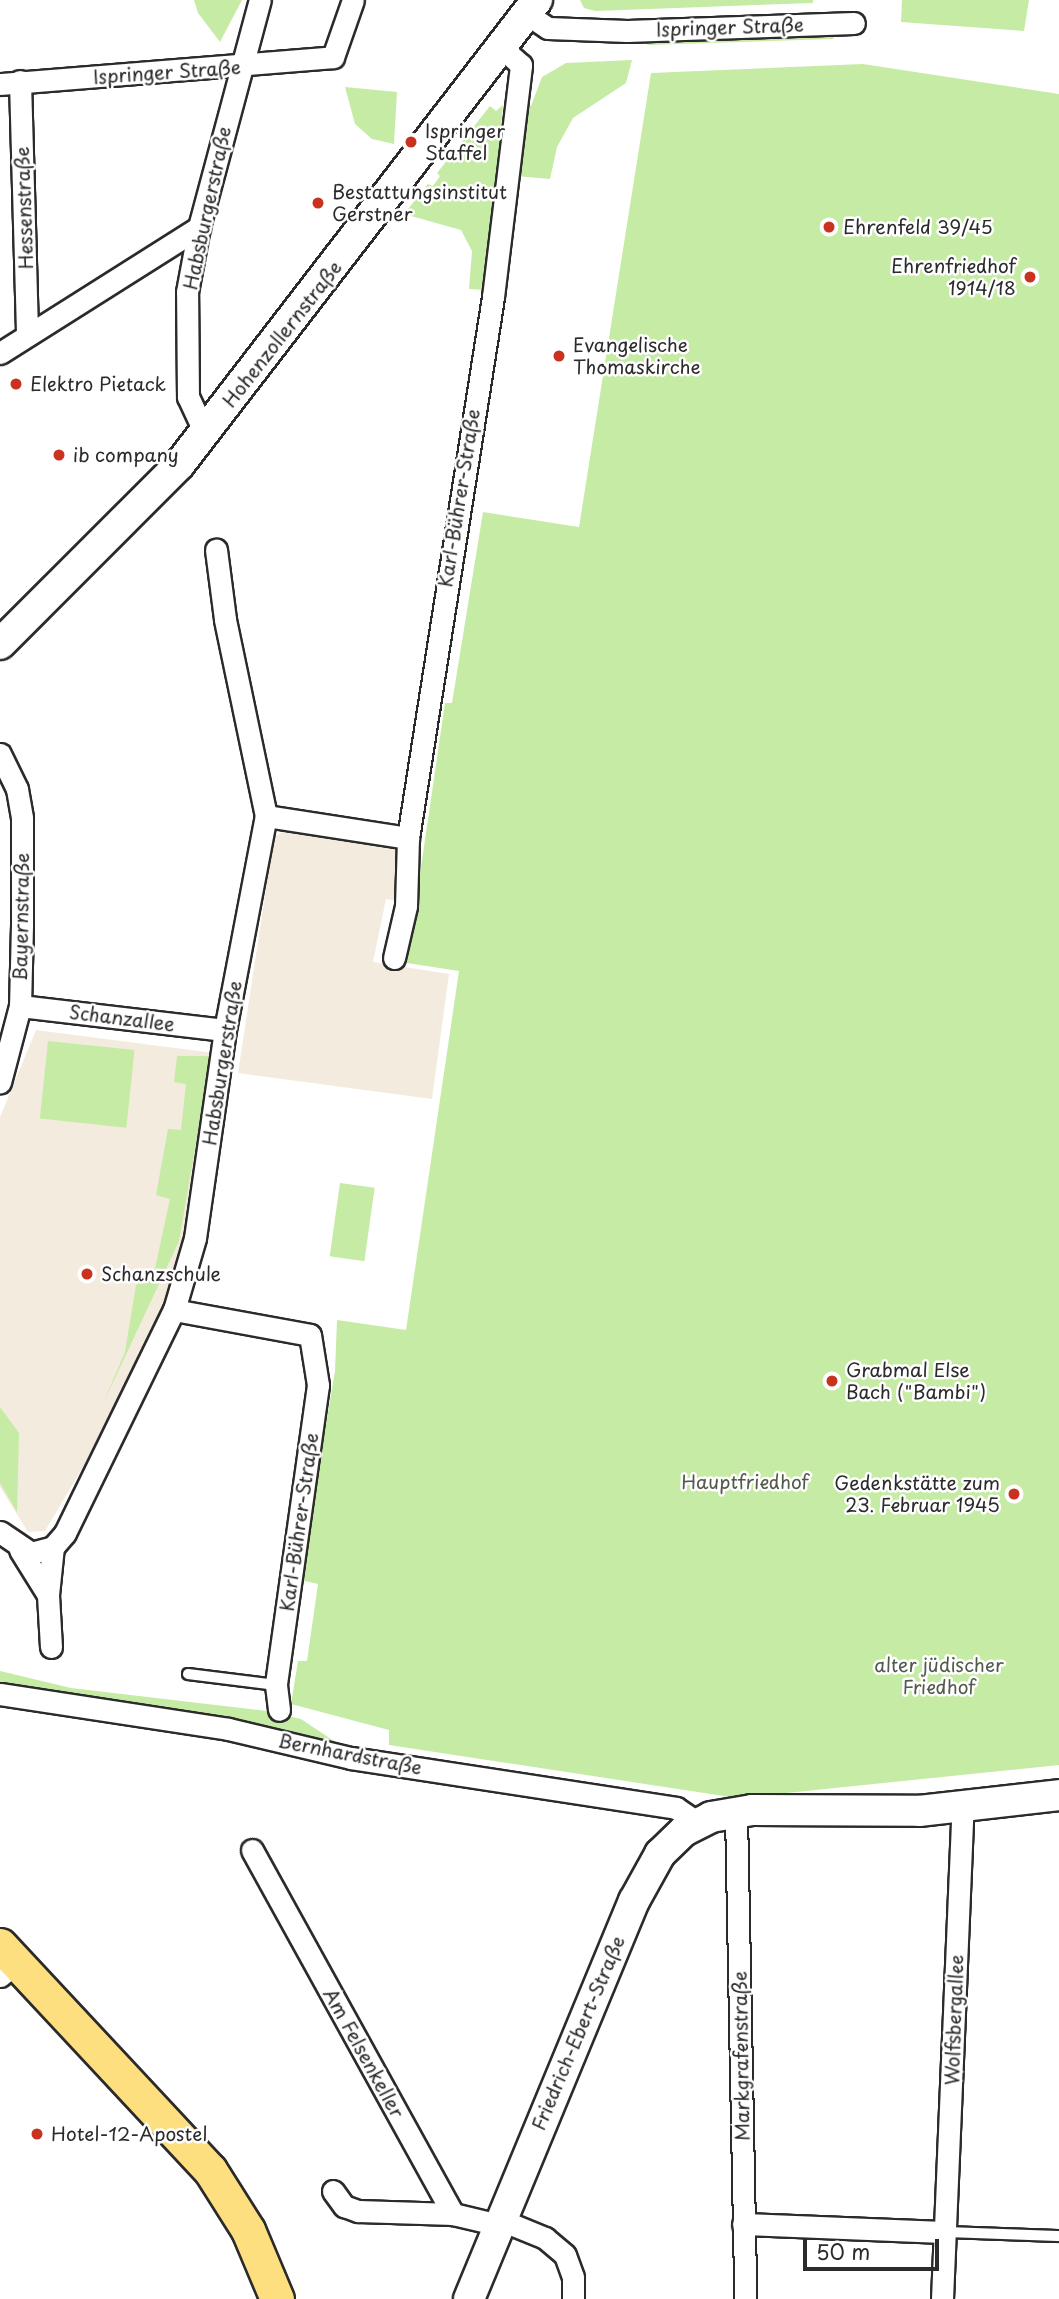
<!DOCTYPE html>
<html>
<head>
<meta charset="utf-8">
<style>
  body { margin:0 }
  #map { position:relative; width:1059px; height:2299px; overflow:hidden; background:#fff; font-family:"Playpen Sans",sans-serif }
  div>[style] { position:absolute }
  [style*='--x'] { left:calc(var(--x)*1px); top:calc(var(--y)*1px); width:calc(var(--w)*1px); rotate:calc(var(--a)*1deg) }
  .built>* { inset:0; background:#f3ebdd }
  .green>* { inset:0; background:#c6eba5; transform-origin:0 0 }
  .roads { filter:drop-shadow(2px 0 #2b2b2b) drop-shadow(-2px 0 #2b2b2b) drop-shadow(0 2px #2b2b2b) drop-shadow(0 -2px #2b2b2b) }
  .service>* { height:10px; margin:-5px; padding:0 5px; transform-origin:5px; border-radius:5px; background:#fff }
  .minor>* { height:21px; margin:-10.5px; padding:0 10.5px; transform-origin:10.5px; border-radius:10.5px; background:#fff }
  .secondary>* { height:30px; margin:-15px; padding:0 15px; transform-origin:15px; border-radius:15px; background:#fff }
  .primary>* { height:33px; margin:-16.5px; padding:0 16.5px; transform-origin:16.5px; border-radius:16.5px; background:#fedf80 }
  .dots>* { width:19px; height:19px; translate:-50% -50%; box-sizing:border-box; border:4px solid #fff; border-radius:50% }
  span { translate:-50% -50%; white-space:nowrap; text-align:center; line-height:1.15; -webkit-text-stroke:5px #fff; paint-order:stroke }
  .street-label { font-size:19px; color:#2b2b2b }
  .poi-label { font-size:19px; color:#2b2b2b }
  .left { translate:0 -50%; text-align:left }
  .right { translate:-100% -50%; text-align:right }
  .park-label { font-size:19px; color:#525b4a }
  .scale { position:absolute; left:803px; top:2239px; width:136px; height:32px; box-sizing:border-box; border:4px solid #2b2b2b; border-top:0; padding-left:9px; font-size:21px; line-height:24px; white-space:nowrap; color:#2b2b2b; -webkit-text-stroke:5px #fff; paint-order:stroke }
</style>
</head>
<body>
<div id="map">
  <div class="built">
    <i style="clip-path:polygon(290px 828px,401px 846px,401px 902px,386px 899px,373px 962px,449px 974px,432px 1099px,238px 1073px,274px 837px)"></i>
    <i style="clip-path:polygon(36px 1030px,214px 1053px,184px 1243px,164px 1304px,102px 1435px,45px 1531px,28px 1532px,0 1487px,0 1117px)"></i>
  </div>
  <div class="green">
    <i style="clip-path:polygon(194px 0,242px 0,220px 42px,198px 13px)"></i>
    <i style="clip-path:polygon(580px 0,813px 0,813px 3px,595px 11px,584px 8px)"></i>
    <i style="clip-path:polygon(902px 0,1029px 0,1024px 31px,901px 22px)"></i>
    <i style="clip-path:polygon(829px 33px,835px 35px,833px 39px,648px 45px,643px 42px)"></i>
    <i style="clip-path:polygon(632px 60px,626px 83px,573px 118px,557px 147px,550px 179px,516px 176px,522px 104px,531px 106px,542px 77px,566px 63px)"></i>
    <i style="clip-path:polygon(863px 64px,1059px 94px,1059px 1765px,737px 1798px,389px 1745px,389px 1730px,291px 1704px,298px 1661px,307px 1661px,318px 1584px,300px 1580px,335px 1371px,337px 1320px,406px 1330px,459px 971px,407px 963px,445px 703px,452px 703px,483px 512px,579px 527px,651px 73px)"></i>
    <i style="clip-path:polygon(345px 87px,397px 92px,394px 144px,372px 139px,355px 124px)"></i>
    <i style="clip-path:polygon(503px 105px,485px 290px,469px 289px,472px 251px,461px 230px,404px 214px,428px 184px,433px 186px,440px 176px,437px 173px,490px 106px,496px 111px)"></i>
    <i style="left:48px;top:1041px;width:87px;height:78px;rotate:6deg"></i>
    <i style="clip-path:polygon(177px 1056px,211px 1056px,179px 1241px,102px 1406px,125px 1352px,136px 1285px,154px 1273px,170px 1199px,156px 1195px,168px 1129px,181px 1130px,186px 1084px,174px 1082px)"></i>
    <i style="left:340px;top:1183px;width:35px;height:74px;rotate:8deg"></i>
    <i style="clip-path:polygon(0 1407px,19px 1433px,17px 1512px,0 1483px)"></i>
    <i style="clip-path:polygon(0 1671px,71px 1688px,267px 1711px,301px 1719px,346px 1749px,0 1688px)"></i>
  </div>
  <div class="roads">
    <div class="service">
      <i style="--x:188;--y:1674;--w:89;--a:7.1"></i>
      <i style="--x:945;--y:2232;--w:114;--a:2"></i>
    </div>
    <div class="minor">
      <i style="--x:527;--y:14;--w:25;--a:34"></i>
      <i style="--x:548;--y:28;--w:79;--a:2.2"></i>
      <i style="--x:627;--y:31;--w:227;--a:-2"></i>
      <i style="--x:20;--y:81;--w:254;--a:88.4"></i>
      <i style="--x:0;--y:84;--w:334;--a:-4.6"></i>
      <i style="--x:333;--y:57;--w:60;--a:-70.7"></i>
      <i style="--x:0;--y:353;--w:236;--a:-32.3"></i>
      <i style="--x:204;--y:431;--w:38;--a:-115"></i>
      <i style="--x:188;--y:397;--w:105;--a:-90.5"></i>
      <i style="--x:187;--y:292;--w:66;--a:-79.5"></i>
      <i style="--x:199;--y:227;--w:235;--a:-75"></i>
      <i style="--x:0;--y:754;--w:39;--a:64"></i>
      <i style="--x:17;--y:789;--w:29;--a:80"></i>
      <i style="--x:22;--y:818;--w:107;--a:90"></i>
      <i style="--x:22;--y:925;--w:81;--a:91.4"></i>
      <i style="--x:20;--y:1006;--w:79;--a:104.7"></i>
      <i style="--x:266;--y:816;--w:144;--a:8.8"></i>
      <i style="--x:394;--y:958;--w:53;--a:-77"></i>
      <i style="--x:406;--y:906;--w:68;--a:-88.3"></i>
      <i style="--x:408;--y:838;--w:548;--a:-81.07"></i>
      <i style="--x:493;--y:297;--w:234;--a:-83.1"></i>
      <i style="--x:521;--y:65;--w:27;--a:-138"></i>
      <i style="--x:20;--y:1006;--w:206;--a:6.7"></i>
      <i style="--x:174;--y:1310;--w:138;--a:10.4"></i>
      <i style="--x:310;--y:1335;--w:51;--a:80.9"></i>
      <i style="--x:318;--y:1385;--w:303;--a:98"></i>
      <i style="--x:276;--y:1685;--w:25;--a:83"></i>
      <i style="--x:0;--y:1532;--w:37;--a:34"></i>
      <i style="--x:31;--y:1553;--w:23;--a:-15"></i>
      <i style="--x:20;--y:1550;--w:53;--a:58.1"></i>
      <i style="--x:51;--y:1647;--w:52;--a:-93.3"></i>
      <i style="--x:48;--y:1595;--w:48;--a:-84.1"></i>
      <i style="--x:53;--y:1547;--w:18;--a:-49"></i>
      <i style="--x:65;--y:1533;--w:248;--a:-64"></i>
      <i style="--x:174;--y:1310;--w:75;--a:-73.7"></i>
      <i style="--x:195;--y:1238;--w:210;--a:-81.8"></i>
      <i style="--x:225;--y:1030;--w:218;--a:-79.2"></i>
      <i style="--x:266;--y:816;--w:201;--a:-101.8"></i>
      <i style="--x:225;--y:619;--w:70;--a:-97.4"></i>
      <i style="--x:0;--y:1694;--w:231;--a:8.7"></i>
      <i style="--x:228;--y:1729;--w:126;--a:13.3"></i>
      <i style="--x:351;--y:1758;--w:329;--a:8.7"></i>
      <i style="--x:676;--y:1808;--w:25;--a:34"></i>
      <i style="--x:736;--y:1812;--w:487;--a:88.9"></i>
      <i style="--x:252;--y:1850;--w:416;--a:61.1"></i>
      <i style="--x:453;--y:2214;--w:47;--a:13.4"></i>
      <i style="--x:0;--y:1976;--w:21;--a:-41"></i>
      <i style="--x:333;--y:2191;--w:19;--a:54"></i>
      <i style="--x:344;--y:2206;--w:15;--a:20"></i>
      <i style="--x:358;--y:2211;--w:95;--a:1.8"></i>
      <i style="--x:501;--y:2220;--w:48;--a:22.2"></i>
      <i style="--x:545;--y:2238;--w:26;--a:40"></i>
      <i style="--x:565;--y:2255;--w:23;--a:70"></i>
      <i style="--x:573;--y:2277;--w:22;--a:90"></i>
      <i style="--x:743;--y:2224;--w:202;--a:2.3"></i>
      <i style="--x:942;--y:2299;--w:491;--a:-87.6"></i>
    </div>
    <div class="secondary">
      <i style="--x:0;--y:644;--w:253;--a:-45"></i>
      <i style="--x:179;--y:465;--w:587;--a:-52.41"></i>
      <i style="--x:469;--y:2299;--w:431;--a:-67.5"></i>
      <i style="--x:634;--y:1901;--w:54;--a:-61"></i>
      <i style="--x:660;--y:1854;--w:33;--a:-44"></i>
      <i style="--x:684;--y:1831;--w:30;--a:-27"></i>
      <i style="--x:711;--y:1817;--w:42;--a:-9.7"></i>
      <i style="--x:752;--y:1810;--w:167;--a:0.3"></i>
      <i style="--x:919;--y:1811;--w:141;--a:-6.5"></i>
    </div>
    <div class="primary">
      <i style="--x:0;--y:1945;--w:308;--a:47"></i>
      <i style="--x:210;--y:2170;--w:71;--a:57.7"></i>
      <i style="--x:248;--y:2230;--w:75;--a:67.2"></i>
    </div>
  </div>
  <div class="dots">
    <i style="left:411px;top:142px;background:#c8321e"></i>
    <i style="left:318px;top:203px;background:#c8321e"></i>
    <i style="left:829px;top:227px;background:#c8321e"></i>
    <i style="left:1030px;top:277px;background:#c8321e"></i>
    <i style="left:559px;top:356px;background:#c8321e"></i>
    <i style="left:16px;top:384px;background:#c8321e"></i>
    <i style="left:59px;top:455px;background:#c8321e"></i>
    <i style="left:87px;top:1274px;background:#c8321e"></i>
    <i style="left:832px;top:1381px;background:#c8321e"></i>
    <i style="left:1014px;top:1494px;background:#c8321e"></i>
    <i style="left:37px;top:2134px;background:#c8321e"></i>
  </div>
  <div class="street-label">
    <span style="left:730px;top:27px;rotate:-2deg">Ispringer Straße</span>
    <span style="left:167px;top:72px;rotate:-4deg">Ispringer Straße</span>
    <span style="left:24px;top:208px;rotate:-92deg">Hessenstraße</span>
    <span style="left:207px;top:208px;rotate:-78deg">Habsburgerstraße</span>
    <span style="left:282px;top:334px;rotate:-52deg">Hohenzollernstraße</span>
    <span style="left:459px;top:498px;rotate:-81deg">Karl-Bührer-Straße</span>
    <span style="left:21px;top:917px;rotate:-89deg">Bayernstraße</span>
    <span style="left:122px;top:1018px;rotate:7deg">Schanzallee</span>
    <span style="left:222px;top:1063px;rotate:-81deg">Habsburgerstraße</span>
    <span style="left:299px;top:1522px;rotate:-82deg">Karl-Bührer-Straße</span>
    <span style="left:350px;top:1754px;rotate:11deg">Bernhardstraße</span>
    <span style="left:954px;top:2020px;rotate:-88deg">Wolfsbergallee</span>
    <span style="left:578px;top:2033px;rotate:-67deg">Friedrich-Ebert-Straße</span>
    <span style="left:364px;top:2053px;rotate:61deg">Am Felsenkeller</span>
    <span style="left:741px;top:2056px;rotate:-91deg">Markgrafenstraße</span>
  </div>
  <div class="poi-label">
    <span class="left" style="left:425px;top:142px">Ispringer<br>Staffel</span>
    <span class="left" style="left:332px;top:203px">Bestattungsinstitut<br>Gerstner</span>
    <span class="left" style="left:843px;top:227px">Ehrenfeld 39/45</span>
    <span class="right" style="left:1016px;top:277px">Ehrenfriedhof<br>1914/18</span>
    <span class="left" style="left:573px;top:356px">Evangelische<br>Thomaskirche</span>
    <span class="left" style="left:30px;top:384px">Elektro Pietack</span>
    <span class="left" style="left:73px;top:455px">ib company</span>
    <span class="left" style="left:101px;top:1274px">Schanzschule</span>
    <span class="left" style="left:846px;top:1381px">Grabmal Else<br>Bach ("Bambi")</span>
    <span class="right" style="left:1000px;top:1494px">Gedenkstätte zum<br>23. Februar 1945</span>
    <span class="left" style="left:51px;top:2134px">Hotel-12-Apostel</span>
  </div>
  <div class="park-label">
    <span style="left:745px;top:1482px">Hauptfriedhof</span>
    <span style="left:939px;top:1676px">alter jüdischer<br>Friedhof</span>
  </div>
  <div class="scale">50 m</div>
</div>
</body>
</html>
